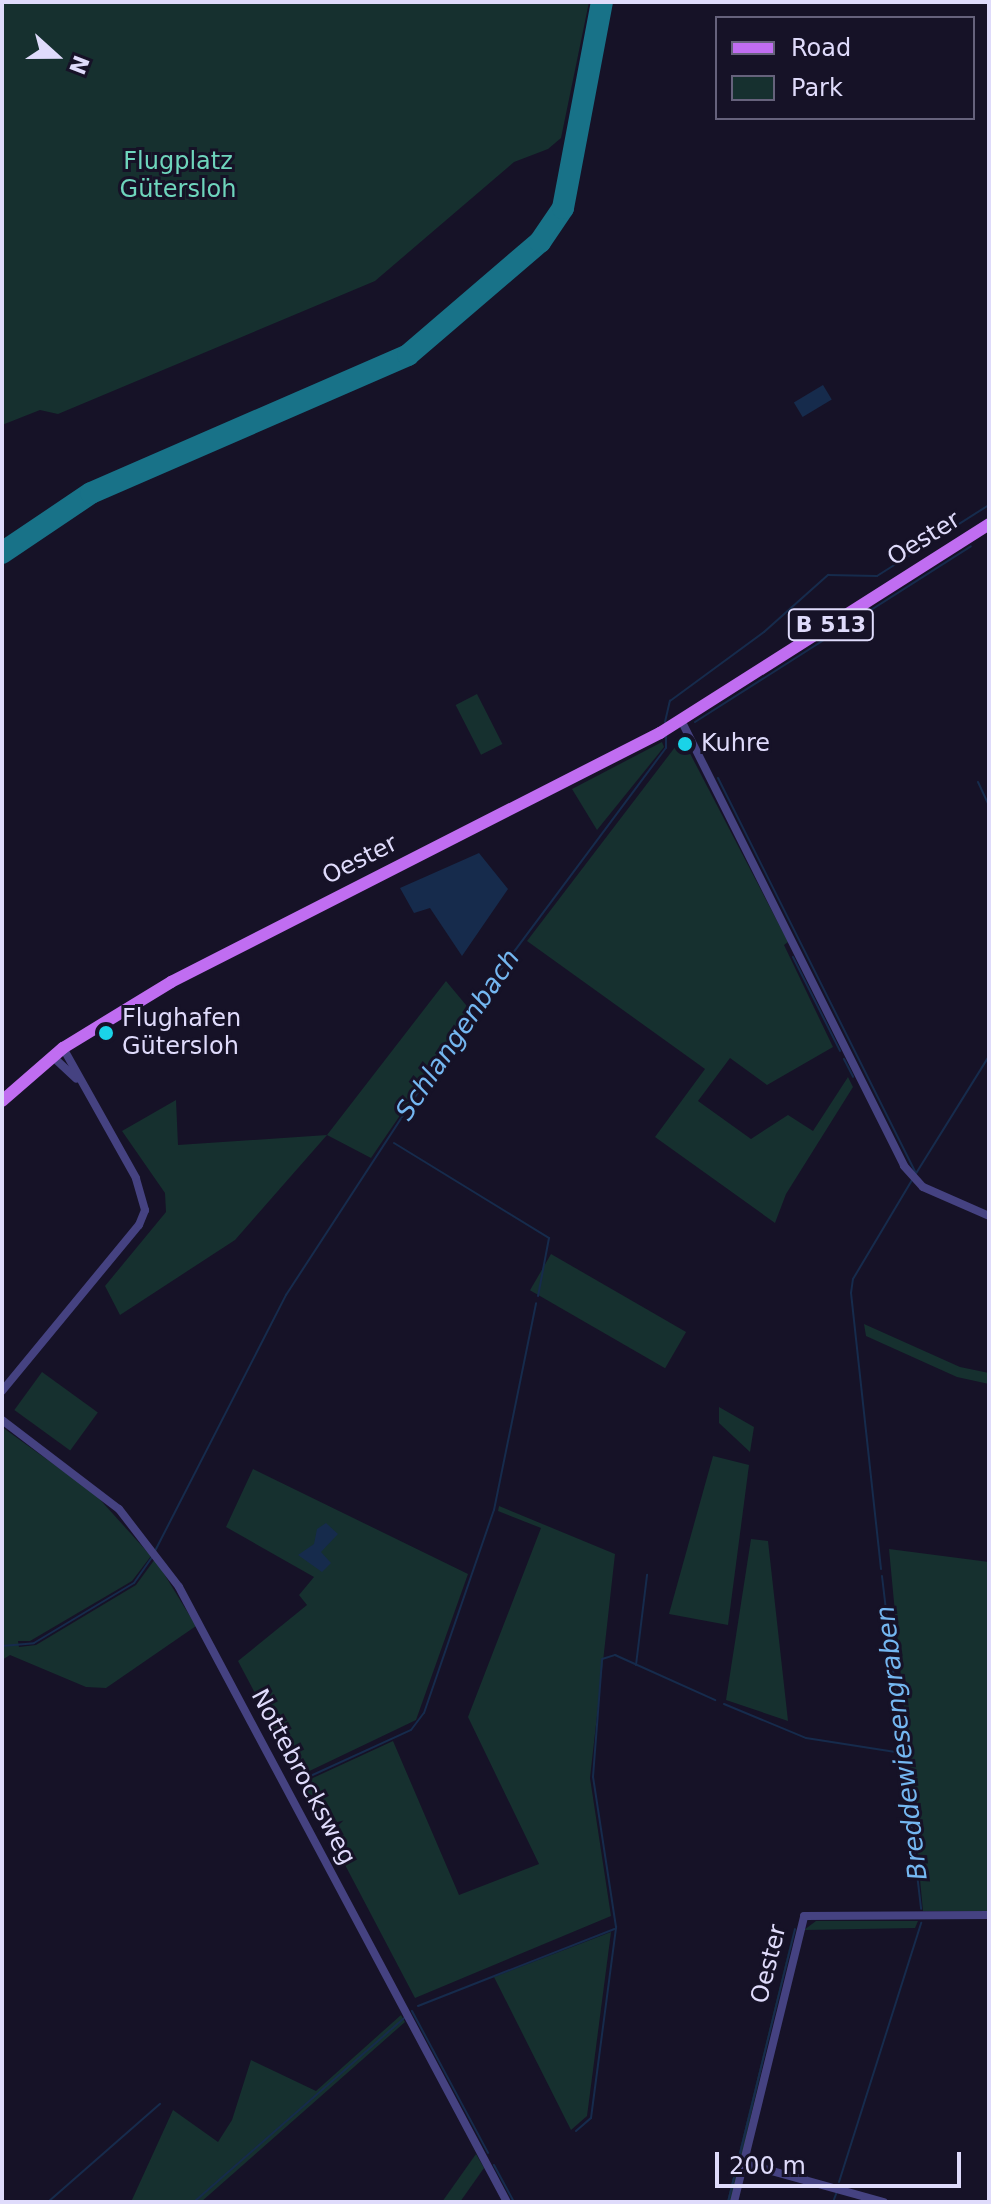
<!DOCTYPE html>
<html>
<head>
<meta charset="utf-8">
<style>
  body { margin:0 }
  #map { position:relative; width:991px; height:2204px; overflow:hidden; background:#161227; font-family:"DejaVu Sans",sans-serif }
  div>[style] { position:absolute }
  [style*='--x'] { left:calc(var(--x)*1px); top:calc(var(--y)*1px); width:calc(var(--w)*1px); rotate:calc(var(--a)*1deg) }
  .green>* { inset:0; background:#16302f; transform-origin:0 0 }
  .water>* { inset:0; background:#162b4c; transform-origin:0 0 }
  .stream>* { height:2px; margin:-1px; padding:0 1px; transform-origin:1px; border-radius:1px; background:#162b4c }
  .taxiway>* { height:22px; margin:-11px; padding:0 11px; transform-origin:11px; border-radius:11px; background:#187288 }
  .minor>* { height:8px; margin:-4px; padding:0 4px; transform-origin:4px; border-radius:4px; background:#454281 }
  .primary>* { height:12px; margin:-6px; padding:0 6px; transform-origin:6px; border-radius:6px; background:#c06df1 }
  .dots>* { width:22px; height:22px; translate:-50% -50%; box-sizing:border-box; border:4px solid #161227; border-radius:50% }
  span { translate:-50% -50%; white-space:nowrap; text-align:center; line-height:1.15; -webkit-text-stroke:6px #161227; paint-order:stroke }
  .shield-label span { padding:2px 6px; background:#161227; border:2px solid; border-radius:6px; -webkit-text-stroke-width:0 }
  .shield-label { font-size:22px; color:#dfdbfb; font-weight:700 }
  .park-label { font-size:24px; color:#6ed5bc }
  .street-label { font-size:24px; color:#dfdbfb }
  .poi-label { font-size:24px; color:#dfdbfb }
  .left { translate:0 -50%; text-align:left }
  .water-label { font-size:26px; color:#74b7f1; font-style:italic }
  .frame { position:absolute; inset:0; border:4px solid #dfdbfb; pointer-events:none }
  .legend { position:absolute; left:715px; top:16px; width:260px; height:104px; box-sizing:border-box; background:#161227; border:2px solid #66627c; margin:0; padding:10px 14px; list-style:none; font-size:24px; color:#dfdbfb }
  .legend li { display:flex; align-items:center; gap:16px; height:40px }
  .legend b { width:40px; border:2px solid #66627c }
  .north { position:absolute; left:16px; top:16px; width:80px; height:80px; -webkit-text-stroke:6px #161227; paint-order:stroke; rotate:111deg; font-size:22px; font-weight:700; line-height:32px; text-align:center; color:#dfdbfb }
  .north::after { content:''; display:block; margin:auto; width:28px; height:36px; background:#dfdbfb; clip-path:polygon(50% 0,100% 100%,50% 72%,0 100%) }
  .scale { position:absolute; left:715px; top:2152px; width:246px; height:36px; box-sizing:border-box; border:4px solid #dfdbfb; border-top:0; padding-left:10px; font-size:24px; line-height:28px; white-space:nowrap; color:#dfdbfb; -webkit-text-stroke:6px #161227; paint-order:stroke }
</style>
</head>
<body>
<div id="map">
  <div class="green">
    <i style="clip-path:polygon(2px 2px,589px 2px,561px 138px,548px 149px,514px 162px,375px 281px,58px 414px,40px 410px,2px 425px)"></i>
    <i style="left:477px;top:694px;width:56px;height:24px;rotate:63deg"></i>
    <i style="clip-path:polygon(682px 738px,788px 942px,784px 945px,833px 1047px,767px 1085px,730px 1058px,698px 1101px,751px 1139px,788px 1115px,813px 1131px,848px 1077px,853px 1087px,786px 1194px,775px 1223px,655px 1137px,705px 1069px,527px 941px)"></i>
    <i style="clip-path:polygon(662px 742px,664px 747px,597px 830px,572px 789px)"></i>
    <i style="clip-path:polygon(446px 981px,471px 1011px,371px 1158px,327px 1135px,235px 1240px,120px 1315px,105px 1286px,166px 1212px,165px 1193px,122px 1131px,176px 1100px,178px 1145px,327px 1135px)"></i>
    <i style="left:551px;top:1254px;width:156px;height:42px;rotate:30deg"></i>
    <i style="clip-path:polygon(864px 1324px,960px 1367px,989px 1373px,989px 1384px,957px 1377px,866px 1336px)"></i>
    <i style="left:42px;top:1372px;width:69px;height:47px;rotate:36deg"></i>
    <i style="clip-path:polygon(719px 1407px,754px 1427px,750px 1452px,719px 1423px)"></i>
    <i style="clip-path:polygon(2px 1427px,95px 1494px,151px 1556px,132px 1581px,30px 1641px,18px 1641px,19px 1647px,36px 1645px,136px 1585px,155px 1559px,196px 1626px,106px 1688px,86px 1687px,10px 1655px,2px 1660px)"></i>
    <i style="clip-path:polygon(713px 1456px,749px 1465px,728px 1625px,669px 1614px)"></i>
    <i style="clip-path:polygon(253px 1469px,468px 1574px,416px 1720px,299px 1776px,238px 1661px,307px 1605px,299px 1595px,314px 1577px,226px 1527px)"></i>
    <i style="clip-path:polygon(499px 1506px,615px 1554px,590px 1778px,611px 1916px,415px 1998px,302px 1783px,393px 1741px,459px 1895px,539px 1864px,468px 1717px,541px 1528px,498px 1511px)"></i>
    <i style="clip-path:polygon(751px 1539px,768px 1541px,788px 1721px,726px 1700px)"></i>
    <i style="clip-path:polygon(889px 1549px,989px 1562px,989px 1911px,923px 1911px)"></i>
    <i style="clip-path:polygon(816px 1921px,918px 1921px,915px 1928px,804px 1930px)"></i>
    <i style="clip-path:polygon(795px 1924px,731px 2202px,727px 2202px)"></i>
    <i style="clip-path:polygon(611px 1932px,587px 2116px,571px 2130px,494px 1977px)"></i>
    <i style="clip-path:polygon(401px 2015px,405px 2022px,201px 2202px,131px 2202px,173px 2110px,218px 2142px,232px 2120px,251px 2060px,316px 2091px)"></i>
    <i style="clip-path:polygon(476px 2154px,484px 2168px,460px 2202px,442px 2202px)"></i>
  </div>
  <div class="water">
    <i style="left:823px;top:385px;width:17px;height:34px;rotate:59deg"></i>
    <i style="clip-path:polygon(479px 853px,508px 889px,462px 956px,430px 908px,414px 913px,400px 888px)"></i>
    <i style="clip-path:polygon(326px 1523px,338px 1534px,321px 1552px,331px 1563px,322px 1572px,298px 1555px,314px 1544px,317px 1529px)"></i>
  </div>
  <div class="stream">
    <i style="--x:665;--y:722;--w:22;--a:-77"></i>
    <i style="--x:670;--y:701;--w:117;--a:-36.3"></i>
    <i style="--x:764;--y:632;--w:86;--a:-41.7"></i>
    <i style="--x:828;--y:575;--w:49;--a:1.2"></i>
    <i style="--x:877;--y:576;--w:133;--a:-32.4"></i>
    <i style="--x:695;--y:722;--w:327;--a:-32.5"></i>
    <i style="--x:718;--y:778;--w:442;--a:63.4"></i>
    <i style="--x:978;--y:782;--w:26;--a:65"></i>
    <i style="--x:793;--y:957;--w:105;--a:63.4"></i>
    <i style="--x:844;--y:1059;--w:20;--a:63"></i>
    <i style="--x:394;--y:1143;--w:182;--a:31.5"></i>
    <i style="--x:549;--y:1238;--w:59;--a:100.7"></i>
    <i style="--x:915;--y:1175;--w:140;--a:-58.1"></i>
    <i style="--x:155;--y:1551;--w:288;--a:-62.9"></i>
    <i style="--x:286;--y:1295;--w:352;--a:-56.9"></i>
    <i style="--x:478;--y:1000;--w:314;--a:-53.3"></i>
    <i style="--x:666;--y:748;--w:12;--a:-90"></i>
    <i style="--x:881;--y:1569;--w:278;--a:-96.2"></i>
    <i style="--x:851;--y:1293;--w:14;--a:-82"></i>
    <i style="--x:853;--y:1279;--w:115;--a:-59.2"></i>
    <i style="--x:882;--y:1576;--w:335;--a:83.3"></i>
    <i style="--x:2;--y:1646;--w:32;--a:-5"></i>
    <i style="--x:34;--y:1643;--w:117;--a:-31"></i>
    <i style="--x:134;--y:1583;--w:32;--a:-55"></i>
    <i style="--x:636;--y:1665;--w:91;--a:-83"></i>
    <i style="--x:724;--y:1704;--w:89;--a:22.5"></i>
    <i style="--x:806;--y:1738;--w:97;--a:8.9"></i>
    <i style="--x:306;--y:1778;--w:115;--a:-24.6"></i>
    <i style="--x:411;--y:1730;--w:21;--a:-53"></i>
    <i style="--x:424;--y:1713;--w:215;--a:-71"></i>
    <i style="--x:494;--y:1510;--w:211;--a:-78.5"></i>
    <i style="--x:418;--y:2006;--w:211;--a:-21.4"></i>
    <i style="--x:412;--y:2011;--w:161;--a:61.8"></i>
    <i style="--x:576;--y:2131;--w:20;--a:-41"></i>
    <i style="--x:591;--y:2118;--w:193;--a:-82.5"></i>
    <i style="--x:616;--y:1927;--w:152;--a:-98.7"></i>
    <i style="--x:593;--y:1777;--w:118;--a:-85.6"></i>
    <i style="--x:602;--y:1659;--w:14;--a:-17"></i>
    <i style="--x:615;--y:1655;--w:110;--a:24.2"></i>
    <i style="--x:494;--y:2165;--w:42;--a:61.6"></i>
    <i style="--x:839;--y:2182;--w:272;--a:-72.4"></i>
    <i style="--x:48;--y:2202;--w:149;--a:-41.2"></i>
    <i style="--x:194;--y:2202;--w:279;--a:-41.2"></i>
    <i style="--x:728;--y:2202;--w:281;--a:-76.2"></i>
    <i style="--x:833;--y:2202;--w:9;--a:-69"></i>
  </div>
  <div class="taxiway">
    <i style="--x:2;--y:553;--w:107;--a:-34"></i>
    <i style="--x:91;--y:493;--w:346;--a:-23.5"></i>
    <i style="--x:408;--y:355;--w:174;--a:-40.6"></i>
    <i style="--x:540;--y:242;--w:41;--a:-55.9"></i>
    <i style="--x:563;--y:208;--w:210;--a:-79.3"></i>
  </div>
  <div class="minor">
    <i style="--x:681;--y:720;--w:499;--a:63.4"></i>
    <i style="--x:904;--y:1166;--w:28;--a:48"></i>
    <i style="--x:923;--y:1187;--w:72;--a:23.7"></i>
    <i style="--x:52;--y:1056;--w:33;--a:43"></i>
    <i style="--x:2;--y:1391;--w:215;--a:-50.5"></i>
    <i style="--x:139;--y:1225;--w:16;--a:-68"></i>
    <i style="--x:145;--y:1210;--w:33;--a:-106"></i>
    <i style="--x:136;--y:1178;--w:149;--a:-119.3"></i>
    <i style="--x:2;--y:1420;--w:147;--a:37.3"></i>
    <i style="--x:119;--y:1509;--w:98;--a:52.4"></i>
    <i style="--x:179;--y:1587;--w:697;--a:61.93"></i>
    <i style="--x:743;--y:2163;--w:146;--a:15.5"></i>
    <i style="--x:734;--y:2202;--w:294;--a:-76.2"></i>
    <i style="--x:804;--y:1916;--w:185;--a:-0.3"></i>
  </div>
  <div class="primary">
    <i style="--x:2;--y:1101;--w:81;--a:-41"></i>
    <i style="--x:63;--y:1048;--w:127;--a:-31.4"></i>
    <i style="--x:171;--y:982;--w:549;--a:-26.99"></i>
    <i style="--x:660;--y:733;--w:390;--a:-32.4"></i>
  </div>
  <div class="dots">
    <i style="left:685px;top:744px;background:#1ad3e8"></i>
    <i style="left:106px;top:1033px;background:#1ad3e8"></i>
  </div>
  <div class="shield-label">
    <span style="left:831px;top:625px">B 513</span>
  </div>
  <div class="park-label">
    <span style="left:178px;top:176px">Flugplatz<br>Gütersloh</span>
  </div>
  <div class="street-label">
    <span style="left:924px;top:539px;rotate:-32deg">Oester</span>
    <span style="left:360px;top:860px;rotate:-27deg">Oester</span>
    <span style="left:303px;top:1777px;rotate:62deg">Nottebrocksweg</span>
    <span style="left:769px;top:1964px;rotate:-76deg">Oester</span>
  </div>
  <div class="poi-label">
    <span class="left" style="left:701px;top:744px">Kuhre</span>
    <span class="left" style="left:122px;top:1033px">Flughafen<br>Gütersloh</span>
  </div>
  <div class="water-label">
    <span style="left:458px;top:1035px;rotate:-56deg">Schlangenbach</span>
    <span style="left:902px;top:1743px;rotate:-97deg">Breddewiesengraben</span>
  </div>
  <div class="frame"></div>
  <ul class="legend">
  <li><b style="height:10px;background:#c06df1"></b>Road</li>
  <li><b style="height:22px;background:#16302f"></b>Park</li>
  </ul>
  <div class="north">N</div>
  <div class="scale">200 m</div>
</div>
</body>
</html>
